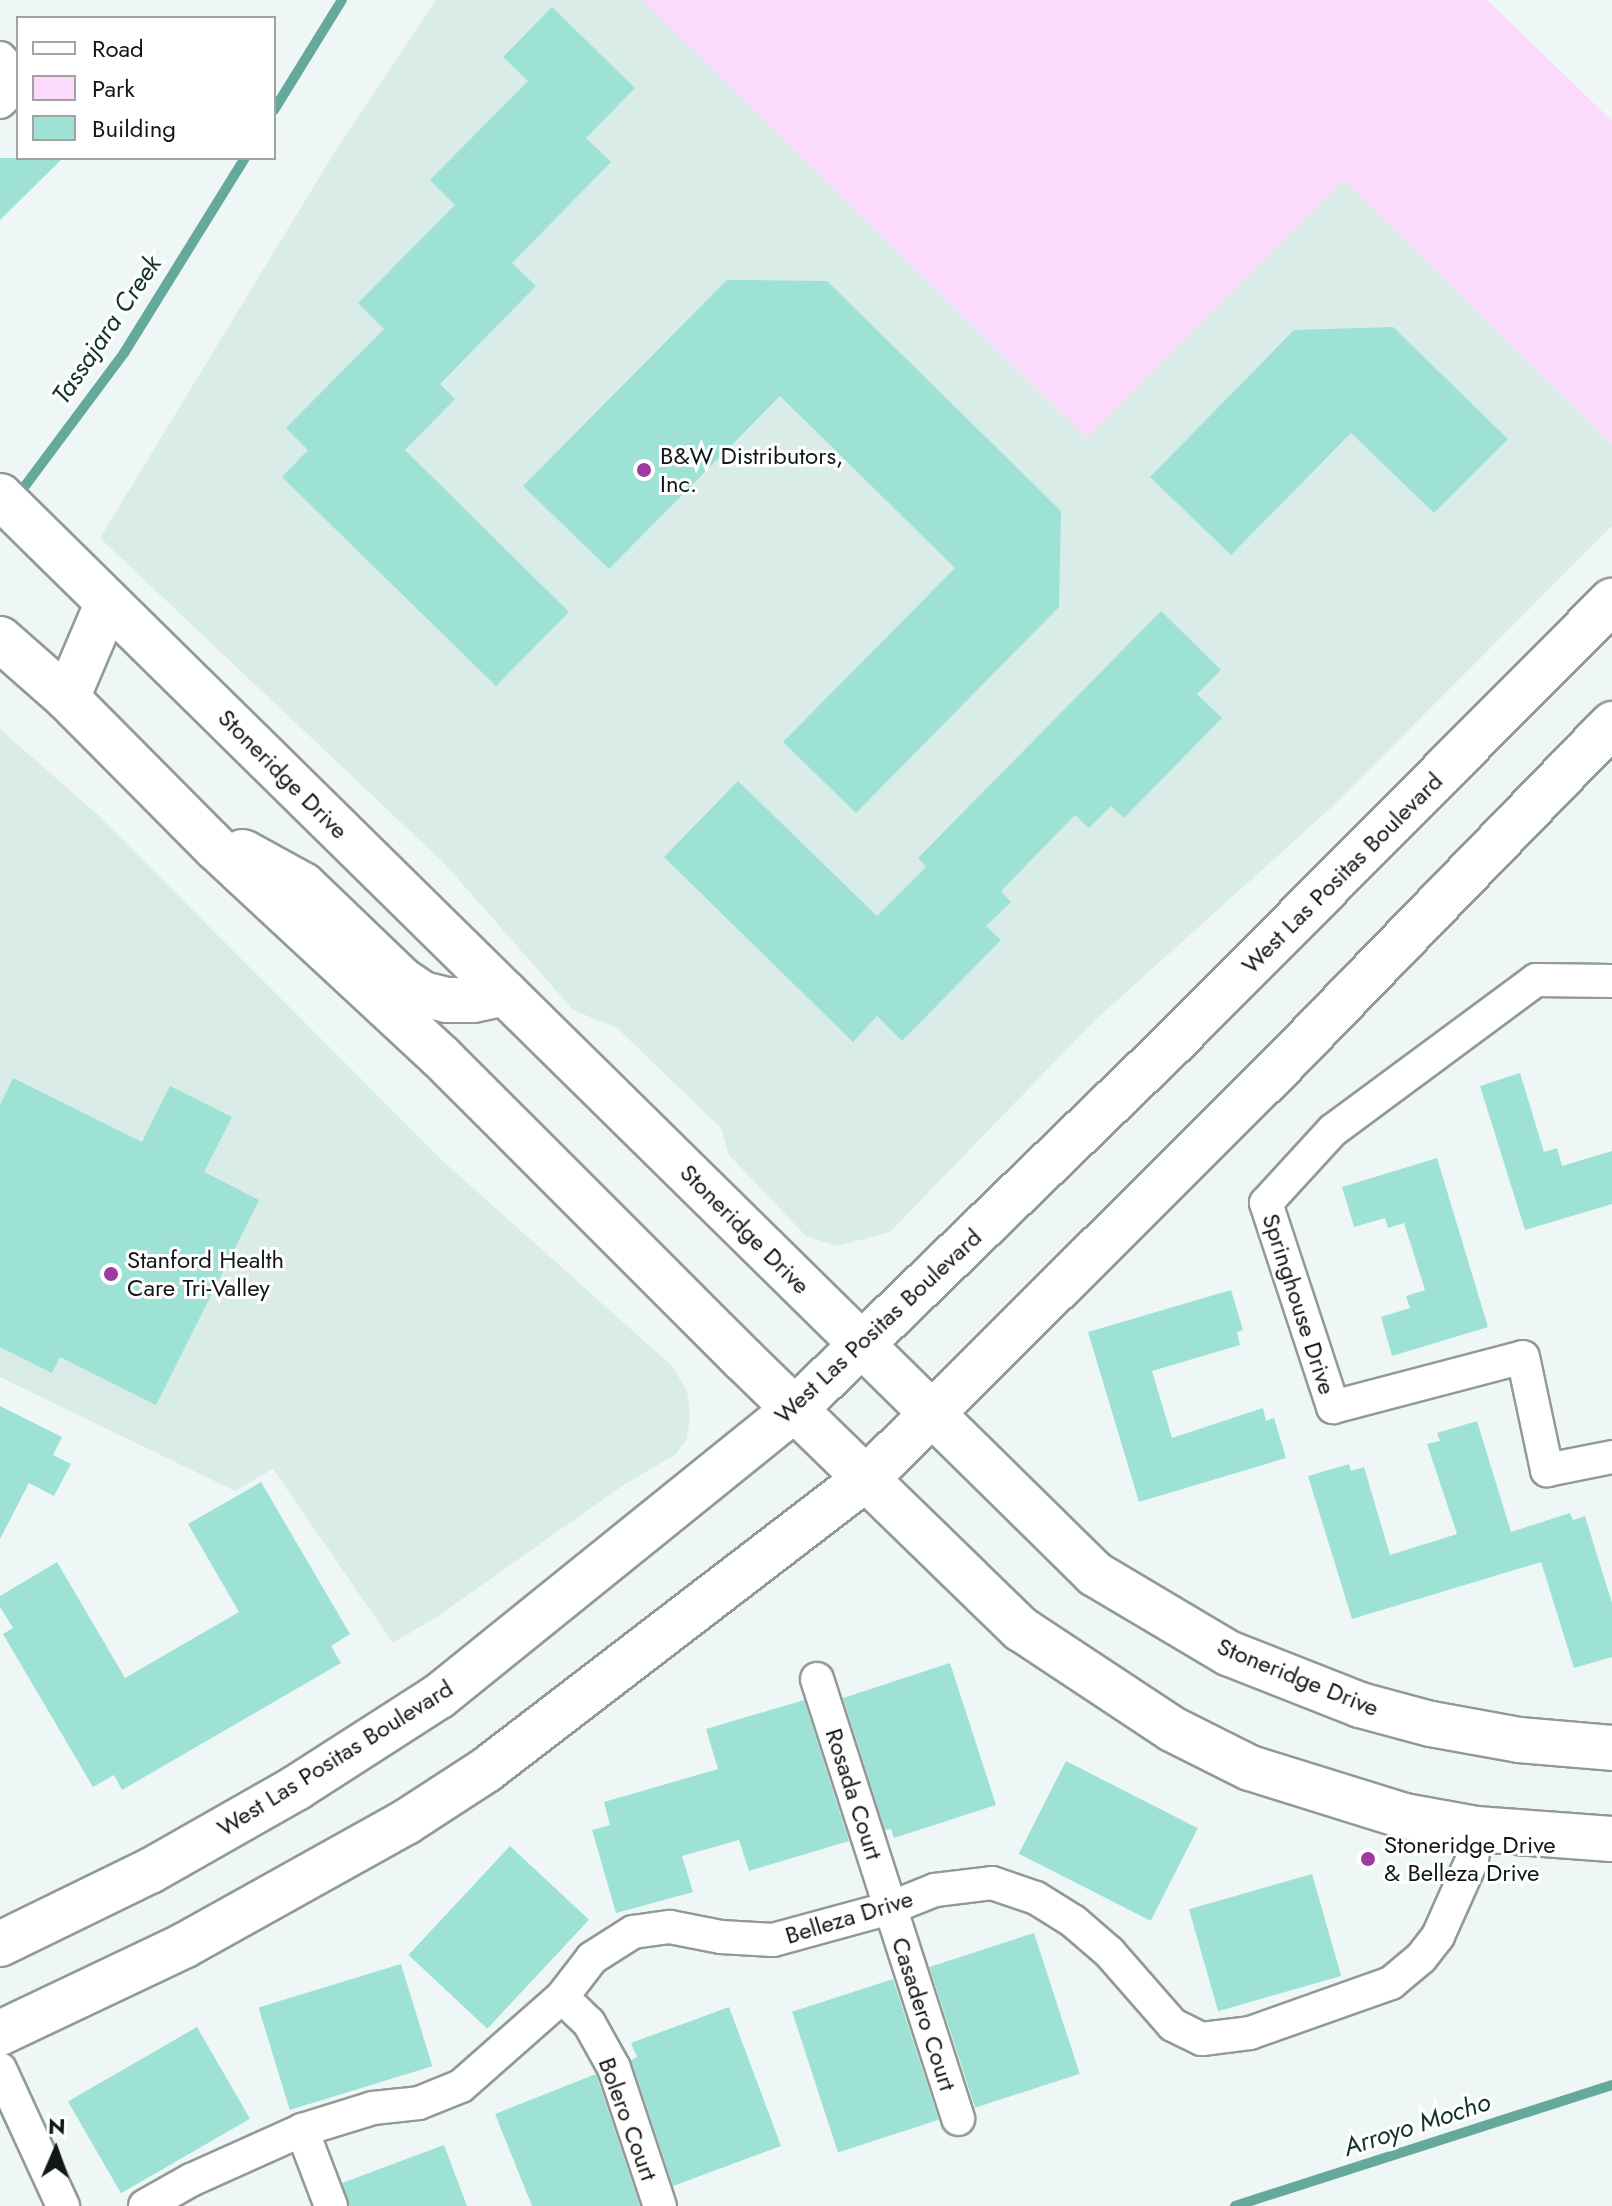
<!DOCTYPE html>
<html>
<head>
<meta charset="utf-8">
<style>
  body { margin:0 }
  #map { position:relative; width:1612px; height:2206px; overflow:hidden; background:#eef7f5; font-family:Jost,sans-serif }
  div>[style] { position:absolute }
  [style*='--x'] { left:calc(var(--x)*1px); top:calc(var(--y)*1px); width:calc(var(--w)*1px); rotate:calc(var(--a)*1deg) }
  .built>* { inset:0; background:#daece8 }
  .green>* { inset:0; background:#fbdafb }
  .stream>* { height:10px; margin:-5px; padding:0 5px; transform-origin:5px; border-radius:5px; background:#65a89c }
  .building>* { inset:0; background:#9ee2d6; transform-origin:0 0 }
  .roads { filter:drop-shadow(2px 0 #929a98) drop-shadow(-2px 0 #929a98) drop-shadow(0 2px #929a98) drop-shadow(0 -2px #929a98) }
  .street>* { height:32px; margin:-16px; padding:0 16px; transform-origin:16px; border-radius:16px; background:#fff }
  .secondary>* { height:44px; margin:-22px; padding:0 22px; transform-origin:22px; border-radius:22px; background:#fff }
  .dots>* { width:22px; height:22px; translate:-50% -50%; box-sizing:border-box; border:4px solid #fff; border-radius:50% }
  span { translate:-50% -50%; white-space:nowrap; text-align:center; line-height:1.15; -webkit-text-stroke:6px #fff; paint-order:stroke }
  .poi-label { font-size:24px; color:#141717 }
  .left { translate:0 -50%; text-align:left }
  .street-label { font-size:24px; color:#141717 }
  .water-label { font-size:26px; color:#11332d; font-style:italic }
  .legend { position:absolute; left:16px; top:16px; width:260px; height:144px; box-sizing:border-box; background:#fff; border:2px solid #a1a2a2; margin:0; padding:10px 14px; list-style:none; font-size:24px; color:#141717 }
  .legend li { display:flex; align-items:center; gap:16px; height:40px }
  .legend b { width:40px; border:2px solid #a1a2a2 }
  .north { position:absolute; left:16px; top:2110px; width:80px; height:80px; -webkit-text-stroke:6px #fff; paint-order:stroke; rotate:2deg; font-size:22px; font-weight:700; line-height:32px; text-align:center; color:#141717 }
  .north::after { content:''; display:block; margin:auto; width:28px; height:36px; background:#141717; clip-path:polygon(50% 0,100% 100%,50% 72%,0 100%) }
</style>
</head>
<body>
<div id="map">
  <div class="built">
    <i style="clip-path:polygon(436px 0,642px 0,1087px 438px,1344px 179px,1612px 444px,1612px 526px,1333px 806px,1093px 1022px,890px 1232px,837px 1246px,806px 1236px,729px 1155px,721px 1128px,617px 1028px,573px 1010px,445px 864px,100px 538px,339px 145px)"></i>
    <i style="clip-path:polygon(0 729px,98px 815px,445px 1163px,672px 1366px,687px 1391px,690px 1415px,687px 1439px,675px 1455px,622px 1486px,438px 1616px,393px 1643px,273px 1469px,235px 1491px,0 1377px)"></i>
  </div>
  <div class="green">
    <i style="clip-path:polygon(642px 0,1487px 0,1612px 121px,1612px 444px,1344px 180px,1087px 438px)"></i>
  </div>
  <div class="stream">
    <i style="--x:274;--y:110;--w:129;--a:-58.3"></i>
    <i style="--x:16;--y:498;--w:181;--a:-53.3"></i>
    <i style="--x:124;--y:353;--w:229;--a:-58.2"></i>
    <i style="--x:1235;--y:2206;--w:396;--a:-17.8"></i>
  </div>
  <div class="building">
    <i style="clip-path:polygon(552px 7px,635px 88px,586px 138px,611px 162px,512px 263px,536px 286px,440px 384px,455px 399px,405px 450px,569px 612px,496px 686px,282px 477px,308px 450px,286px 428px,384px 329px,358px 303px,455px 205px,430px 180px,528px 81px,503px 57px)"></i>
    <i style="clip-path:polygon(0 158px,63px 158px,0 220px)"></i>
    <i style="clip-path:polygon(727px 280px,827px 281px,1061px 511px,1059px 607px,856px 813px,783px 742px,955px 568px,780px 396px,609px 569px,523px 486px)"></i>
    <i style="clip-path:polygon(1393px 327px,1508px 439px,1434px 513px,1351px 433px,1231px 555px,1150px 477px,1294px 330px)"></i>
    <i style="clip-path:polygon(1161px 611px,1221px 670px,1197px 694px,1222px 718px,1124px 818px,1111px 806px,1089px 828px,1075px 815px,1001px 891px,1011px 902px,986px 926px,1001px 940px,902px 1041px,877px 1016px,853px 1042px,664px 857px,738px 781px,877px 916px,926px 867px,918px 858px)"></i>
    <i style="clip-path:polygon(1520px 1073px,1544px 1152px,1557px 1148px,1562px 1166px,1612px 1151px,1612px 1204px,1525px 1230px,1480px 1086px)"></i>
    <i style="clip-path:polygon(13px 1078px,142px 1142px,170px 1086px,232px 1117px,204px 1172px,259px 1200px,156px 1405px,60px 1357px,52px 1373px,0 1347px,0 1105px)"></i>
    <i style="clip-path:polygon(1437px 1158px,1488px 1327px,1392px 1356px,1381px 1317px,1410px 1308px,1406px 1296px,1425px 1290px,1404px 1223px,1388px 1228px,1385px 1218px,1354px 1227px,1342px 1187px)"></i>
    <i style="clip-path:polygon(1231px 1290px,1243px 1330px,1237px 1332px,1240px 1345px,1152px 1371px,1172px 1438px,1263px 1408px,1266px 1421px,1274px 1418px,1286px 1458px,1139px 1502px,1088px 1332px)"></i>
    <i style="clip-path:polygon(0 1406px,62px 1437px,53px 1455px,71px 1464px,54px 1496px,29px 1483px,0 1539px)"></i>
    <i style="clip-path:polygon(1477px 1421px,1511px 1532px,1570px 1513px,1573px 1520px,1585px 1516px,1612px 1603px,1612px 1657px,1574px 1668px,1541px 1562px,1352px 1619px,1308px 1476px,1349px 1464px,1351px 1471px,1364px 1467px,1390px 1555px,1457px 1534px,1427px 1444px,1440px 1441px,1437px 1433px)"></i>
    <i style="clip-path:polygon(261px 1482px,350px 1634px,331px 1646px,341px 1663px,122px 1790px,114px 1775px,93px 1787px,3px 1634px,13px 1628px,0 1607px,0 1596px,57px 1562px,125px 1678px,239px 1612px,188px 1524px)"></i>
    <i style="clip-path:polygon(950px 1663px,996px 1805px,894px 1838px,891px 1829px,885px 1830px,843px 1698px)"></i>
    <i style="clip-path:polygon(804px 1700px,849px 1841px,749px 1871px,739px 1840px,682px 1856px,693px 1892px,616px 1913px,592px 1830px,610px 1825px,604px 1802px,718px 1769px,706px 1729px)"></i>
    <i style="left:1066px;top:1761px;width:148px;height:104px;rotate:27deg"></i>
    <i style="left:510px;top:1846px;width:108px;height:149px;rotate:43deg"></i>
    <i style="left:1312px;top:1874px;width:106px;height:128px;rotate:74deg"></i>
    <i style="left:1034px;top:1933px;width:148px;height:110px;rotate:72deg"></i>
    <i style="left:401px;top:1964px;width:107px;height:149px;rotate:73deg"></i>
    <i style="left:893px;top:1979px;width:148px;height:106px;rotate:72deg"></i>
    <i style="clip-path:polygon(729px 2007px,781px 2146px,673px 2186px,631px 2060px,637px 2057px,631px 2043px)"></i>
    <i style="left:197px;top:2027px;width:106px;height:149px;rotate:60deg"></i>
    <i style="clip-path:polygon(596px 2074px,640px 2206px,532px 2206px,495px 2114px)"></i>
    <i style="clip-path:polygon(444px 2145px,467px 2206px,350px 2206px,342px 2183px)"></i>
  </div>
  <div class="roads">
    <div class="street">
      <i style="--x:0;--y:58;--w:27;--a:48"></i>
      <i style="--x:0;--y:102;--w:25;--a:-45"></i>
      <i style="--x:1612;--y:981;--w:76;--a:-179.2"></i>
      <i style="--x:1536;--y:980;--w:252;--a:143.5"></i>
      <i style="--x:1333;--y:1130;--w:99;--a:132.5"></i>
      <i style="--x:1266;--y:1203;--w:215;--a:71.8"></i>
      <i style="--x:1333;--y:1407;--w:196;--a:-14.7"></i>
      <i style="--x:1523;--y:1357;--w:116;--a:78"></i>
      <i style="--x:1547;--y:1470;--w:66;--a:-11.3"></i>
      <i style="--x:817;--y:1679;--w:462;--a:72.2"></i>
      <i style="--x:562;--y:1997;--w:37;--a:44"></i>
      <i style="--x:589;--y:2023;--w:51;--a:60.9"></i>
      <i style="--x:614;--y:2068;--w:145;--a:71.6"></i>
      <i style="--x:0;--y:2069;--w:151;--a:65.3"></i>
      <i style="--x:302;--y:2130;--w:81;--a:69.1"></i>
      <i style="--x:145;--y:2206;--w:53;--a:-29.5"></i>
      <i style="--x:191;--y:2180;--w:122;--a:-24.2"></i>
      <i style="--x:302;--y:2130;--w:74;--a:-17.2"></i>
      <i style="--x:373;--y:2108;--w:46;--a:-6.2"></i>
      <i style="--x:419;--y:2103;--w:45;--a:-22"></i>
      <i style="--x:461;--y:2086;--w:135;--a:-41.4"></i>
      <i style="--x:562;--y:1997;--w:49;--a:-52.4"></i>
      <i style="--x:592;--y:1958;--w:49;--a:-32.4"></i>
      <i style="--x:633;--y:1932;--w:37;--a:-8"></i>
      <i style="--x:670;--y:1927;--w:52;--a:11.1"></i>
      <i style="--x:721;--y:1937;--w:52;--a:3.3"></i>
      <i style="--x:773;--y:1940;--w:121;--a:-15.3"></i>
      <i style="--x:890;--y:1908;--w:48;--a:-21.8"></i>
      <i style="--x:935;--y:1890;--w:57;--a:-7"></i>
      <i style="--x:992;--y:1883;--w:46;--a:18.8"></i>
      <i style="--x:1036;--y:1898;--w:44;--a:31.9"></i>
      <i style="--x:1073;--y:1921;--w:48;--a:40.7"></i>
      <i style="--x:1109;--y:1952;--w:97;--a:48.8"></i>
      <i style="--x:1173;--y:2025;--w:32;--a:26"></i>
      <i style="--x:1202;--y:2039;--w:48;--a:-7.1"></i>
      <i style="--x:1250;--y:2033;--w:150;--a:-19.5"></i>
      <i style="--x:1391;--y:1983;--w:39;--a:-40"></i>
      <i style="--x:1421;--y:1958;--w:28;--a:-52"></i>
      <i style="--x:1438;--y:1936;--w:83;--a:-65.9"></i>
      <i style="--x:1472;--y:1860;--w:31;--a:-83"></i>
    </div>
    <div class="secondary">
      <i style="--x:0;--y:496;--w:1537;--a:44.55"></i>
      <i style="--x:1095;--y:1574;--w:155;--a:30.7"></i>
      <i style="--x:1228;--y:1653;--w:142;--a:21.5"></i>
      <i style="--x:1360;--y:1705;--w:73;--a:15"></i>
      <i style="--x:1431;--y:1724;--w:89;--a:10.3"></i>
      <i style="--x:1519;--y:1740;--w:93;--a:4.9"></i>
      <i style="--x:0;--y:639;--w:89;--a:41.4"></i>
      <i style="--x:67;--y:698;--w:213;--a:45.2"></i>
      <i style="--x:217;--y:849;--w:304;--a:42.9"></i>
      <i style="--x:440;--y:1056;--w:429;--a:45"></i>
      <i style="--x:743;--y:1359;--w:388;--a:44.2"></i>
      <i style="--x:1021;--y:1629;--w:181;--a:33.5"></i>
      <i style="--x:1172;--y:1729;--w:87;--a:26.6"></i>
      <i style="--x:1250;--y:1768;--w:161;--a:17.3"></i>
      <i style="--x:1404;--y:1816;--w:73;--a:10.2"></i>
      <i style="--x:1476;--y:1829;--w:136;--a:4.2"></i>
      <i style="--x:67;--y:698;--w:104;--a:-66.9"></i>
      <i style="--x:243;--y:852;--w:68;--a:28.8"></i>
      <i style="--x:303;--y:885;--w:137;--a:43.8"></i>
      <i style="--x:402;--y:980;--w:25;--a:34"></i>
      <i style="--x:423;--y:994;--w:25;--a:14"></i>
      <i style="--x:447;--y:1000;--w:26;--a:0"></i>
      <i style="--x:473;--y:1000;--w:33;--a:-12"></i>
      <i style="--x:0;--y:1944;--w:167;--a:-26"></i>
      <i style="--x:150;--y:1871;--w:168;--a:-29.6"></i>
      <i style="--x:296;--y:1788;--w:169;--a:-32.7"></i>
      <i style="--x:438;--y:1697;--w:459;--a:-38.9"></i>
      <i style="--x:795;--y:1409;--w:528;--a:-44.08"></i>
      <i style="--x:1174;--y:1042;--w:622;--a:-45.2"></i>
      <i style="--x:0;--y:2033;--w:205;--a:-25.4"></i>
      <i style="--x:185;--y:1945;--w:253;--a:-29.1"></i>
      <i style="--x:406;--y:1822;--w:95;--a:-33"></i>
      <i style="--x:486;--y:1770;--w:480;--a:-37.5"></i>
      <i style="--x:867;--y:1478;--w:585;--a:-44.86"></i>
      <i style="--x:1282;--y:1065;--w:475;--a:-45.9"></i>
    </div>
  </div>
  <div class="dots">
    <i style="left:644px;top:470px;background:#9e3ba2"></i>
    <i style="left:111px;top:1274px;background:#9e3ba2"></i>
    <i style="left:1368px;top:1859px;background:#9e3ba2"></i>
  </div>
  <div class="poi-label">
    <span class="left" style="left:660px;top:470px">B&amp;W Distributors,<br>Inc.</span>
    <span class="left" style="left:127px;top:1274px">Stanford Health<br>Care Tri-Valley</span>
    <span class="left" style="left:1384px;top:1859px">Stoneridge Drive<br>&amp; Belleza Drive</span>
  </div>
  <div class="street-label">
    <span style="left:283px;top:774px;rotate:45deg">Stoneridge Drive</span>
    <span style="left:1342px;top:873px;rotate:-45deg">West Las Positas Boulevard</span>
    <span style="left:745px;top:1229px;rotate:45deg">Stoneridge Drive</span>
    <span style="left:1299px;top:1304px;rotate:72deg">Springhouse Drive</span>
    <span style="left:878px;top:1326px;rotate:-43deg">West Las Positas Boulevard</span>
    <span style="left:1298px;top:1677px;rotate:22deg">Stoneridge Drive</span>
    <span style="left:335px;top:1758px;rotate:-32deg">West Las Positas Boulevard</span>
    <span style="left:854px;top:1794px;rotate:72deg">Rosada Court</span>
    <span style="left:849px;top:1917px;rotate:-17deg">Belleza Drive</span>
    <span style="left:924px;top:2014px;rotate:72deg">Casadero Court</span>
    <span style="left:628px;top:2119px;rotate:70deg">Bolero Court</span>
  </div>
  <div class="water-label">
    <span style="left:107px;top:330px;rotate:-56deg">Tassajara Creek</span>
    <span style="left:1417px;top:2125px;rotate:-18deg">Arroyo Mocho</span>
  </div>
  <ul class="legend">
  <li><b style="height:10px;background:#fff"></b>Road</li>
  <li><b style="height:22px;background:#fbdafb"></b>Park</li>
  <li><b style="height:22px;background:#9ee2d6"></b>Building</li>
  </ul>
  <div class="north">N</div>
</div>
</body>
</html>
